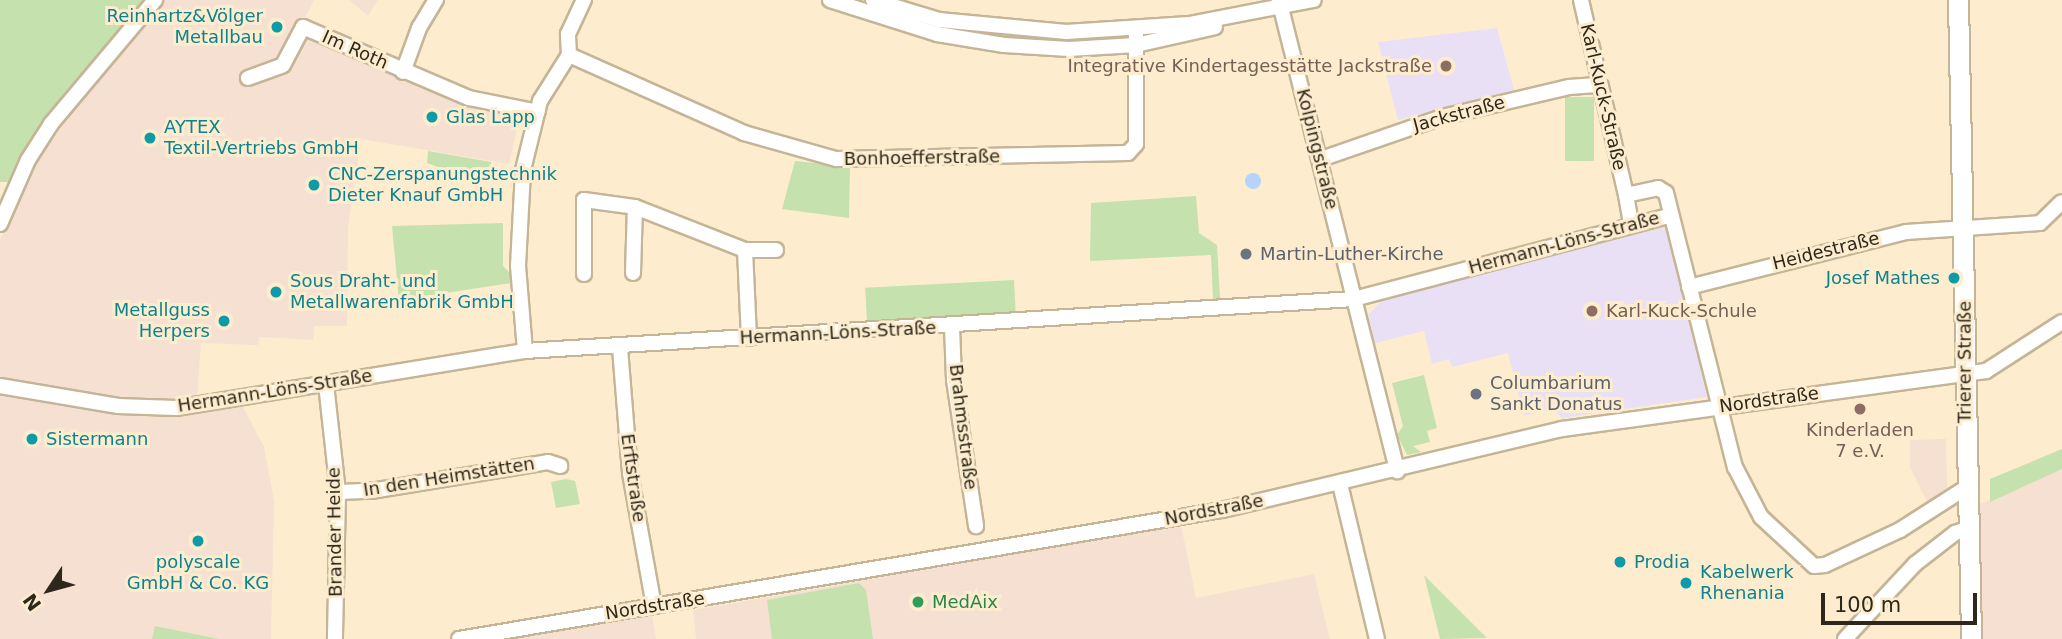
<!DOCTYPE html>
<html>
<head>
<meta charset="utf-8">
<style>
  body { margin:0 }
  #map { position:relative; width:2062px; height:639px; overflow:hidden; background:#fdedce; font-family:"DejaVu Sans",sans-serif }
  div>[style] { position:absolute }
  [style*='--x'] { left:calc(var(--x)*1px); top:calc(var(--y)*1px); width:calc(var(--w)*1px); rotate:calc(var(--a)*1deg) }
  .commercial>* { inset:0; background:#f6e0d2 }
  .education>* { inset:0; background:#eae0f5 }
  .green>* { inset:0; background:#c5e1ad; transform-origin:0 0 }
  .water>* { inset:0; background:#b6d3fd }
  .round { border-radius:50% }
  .roads { filter:drop-shadow(2px 0 #c4b597) drop-shadow(-2px 0 #c4b597) drop-shadow(0 2px #c4b597) drop-shadow(0 -2px #c4b597) }
  .minor>* { height:14px; margin:-7px; padding:0 7px; transform-origin:7px; border-radius:7px; background:#fff }
  .major>* { height:19px; margin:-9.5px; padding:0 9.5px; transform-origin:9.5px; border-radius:9.5px; background:#fff }
  .dots>* { width:19px; height:19px; translate:-50% -50%; box-sizing:border-box; border:4px solid #fdedce; border-radius:50% }
  span { translate:-50% -50%; white-space:nowrap; text-align:center; line-height:1.15; -webkit-text-stroke:6px #fdedce; paint-order:stroke }
  .culture-label { font-size:18px; color:#0d838f }
  .right { translate:-100% -50%; text-align:right }
  .left { translate:0 -50%; text-align:left }
  .street-label { font-size:18px; color:#2e281c }
  .education-label { font-size:18px; color:#785e54 }
  .worship-label { font-size:18px; color:#5b616d }
  .leisure-label { font-size:18px; color:#27864d }
  .north { position:absolute; left:14px; top:555px; width:70px; height:70px; -webkit-text-stroke:5px #fdedce; paint-order:stroke; rotate:234deg; font-size:19px; font-weight:700; line-height:28px; text-align:center; color:#2e281c }
  .north::after { content:''; display:block; margin:auto; width:24px; height:32px; background:#2e281c; clip-path:polygon(50% 0,100% 100%,50% 72%,0 100%) }
  .scale { position:absolute; left:1821px; top:593px; width:156px; height:32px; box-sizing:border-box; border:4px solid #2e281c; border-top:0; padding-left:9px; font-size:21px; line-height:24px; white-space:nowrap; color:#2e281c; -webkit-text-stroke:5px #fdedce; paint-order:stroke }
</style>
</head>
<body>
<div id="map">
  <div class="commercial">
    <i style="clip-path:polygon(164px 0,314px 0,298px 32px,377px 67px,521px 112px,509px 164px,361px 139px,348px 227px,347px 326px,314px 326px,313px 340px,259px 337px,258px 345px,201px 343px,196px 411px,242px 405px,264px 447px,274px 501px,271px 639px,0 639px,0 240px,34px 162px)"></i>
    <i style="clip-path:polygon(349px 0,378px 0,368px 16px)"></i>
    <i style="clip-path:polygon(1946px 439px,1947px 490px,1928px 504px,1910px 467px,1910px 440px)"></i>
    <i style="clip-path:polygon(2062px 469px,2062px 639px,1981px 639px,1978px 505px)"></i>
    <i style="clip-path:polygon(1181px 525px,1196px 598px,1314px 574px,1330px 639px,696px 639px,693px 610px)"></i>
    <i style="clip-path:polygon(652px 615px,656px 639px,504px 639px)"></i>
  </div>
  <div class="education">
    <i style="clip-path:polygon(1497px 28px,1514px 90px,1398px 120px,1378px 42px)"></i>
    <i style="clip-path:polygon(1667px 227px,1707px 397px,1562px 418px,1552px 409px,1524px 416px,1508px 353px,1452px 367px,1449px 359px,1432px 364px,1424px 331px,1375px 343px,1368px 315px,1381px 301px,1485px 269px)"></i>
  </div>
  <div class="green">
    <i style="clip-path:polygon(0 0,144px 0,62px 96px,9px 182px,0 182px)"></i>
    <i style="left:1565px;top:97px;width:29px;height:64px"></i>
    <i style="clip-path:polygon(428px 151px,491px 162px,491px 166px,479px 170px,480px 174px,455px 173px,427px 163px)"></i>
    <i style="clip-path:polygon(795px 161px,850px 167px,849px 218px,782px 209px)"></i>
    <i style="clip-path:polygon(1196px 196px,1199px 233px,1217px 245px,1220px 299px,1213px 299px,1211px 255px,1090px 261px,1091px 203px)"></i>
    <i style="clip-path:polygon(503px 223px,503px 266px,510px 273px,512px 283px,399px 300px,392px 226px)"></i>
    <i style="left:1014px;top:280px;width:34px;height:149px;rotate:87deg"></i>
    <i style="clip-path:polygon(1424px 375px,1437px 428px,1427px 431px,1430px 442px,1413px 446px,1421px 452px,1407px 455px,1397px 435px,1403px 426px,1392px 383px)"></i>
    <i style="clip-path:polygon(2062px 449px,2062px 469px,1990px 502px,1990px 479px)"></i>
    <i style="clip-path:polygon(566px 479px,575px 481px,580px 504px,556px 508px,551px 482px)"></i>
    <i style="clip-path:polygon(1424px 575px,1487px 638px,1440px 639px)"></i>
    <i style="clip-path:polygon(859px 583px,866px 590px,873px 639px,772px 639px,767px 600px)"></i>
    <i style="clip-path:polygon(155px 626px,219px 639px,152px 639px)"></i>
  </div>
  <div class="water">
    <i class="round" style="left:1245px;top:173px;width:16px;height:16px"></i>
  </div>
  <div class="roads">
    <div class="minor">
      <i style="--x:830;--y:0;--w:112;--a:17.6"></i>
      <i style="--x:937;--y:34;--w:68;--a:9.3"></i>
      <i style="--x:1004;--y:45;--w:65;--a:3.5"></i>
      <i style="--x:1069;--y:49;--w:67;--a:-3.4"></i>
      <i style="--x:1136;--y:45;--w:81;--a:-12.8"></i>
      <i style="--x:873;--y:0;--w:69;--a:16.9"></i>
      <i style="--x:939;--y:20;--w:128;--a:5.4"></i>
      <i style="--x:1066;--y:32;--w:123;--a:-3.7"></i>
      <i style="--x:1189;--y:24;--w:127;--a:-10.9"></i>
      <i style="--x:1279;--y:0;--w:486;--a:75.9"></i>
      <i style="--x:1581;--y:0;--w:200;--a:77"></i>
      <i style="--x:1626;--y:195;--w:33;--a:-12"></i>
      <i style="--x:1658;--y:188;--w:9;--a:32"></i>
      <i style="--x:1666;--y:193;--w:283;--a:75.9"></i>
      <i style="--x:1735;--y:467;--w:56;--a:62.5"></i>
      <i style="--x:1761;--y:517;--w:72;--a:42.8"></i>
      <i style="--x:1814;--y:566;--w:11;--a:-5"></i>
      <i style="--x:1825;--y:565;--w:83;--a:-25"></i>
      <i style="--x:1900;--y:530;--w:80;--a:-32.7"></i>
      <i style="--x:569;--y:55;--w:192;--a:24"></i>
      <i style="--x:744;--y:133;--w:96;--a:15.8"></i>
      <i style="--x:836;--y:159;--w:292;--a:-1.2"></i>
      <i style="--x:1128;--y:153;--w:12;--a:-48"></i>
      <i style="--x:1136;--y:144;--w:114;--a:-90"></i>
      <i style="--x:403;--y:72;--w:47;--a:-70"></i>
      <i style="--x:419;--y:28;--w:33;--a:-59"></i>
      <i style="--x:248;--y:78;--w:37;--a:-20"></i>
      <i style="--x:283;--y:65;--w:43;--a:-62.2"></i>
      <i style="--x:303;--y:27;--w:181;--a:23.2"></i>
      <i style="--x:469;--y:98;--w:70;--a:11.5"></i>
      <i style="--x:1321;--y:159;--w:128;--a:-19.1"></i>
      <i style="--x:1442;--y:117;--w:130;--a:-13.3"></i>
      <i style="--x:1569;--y:87;--w:31;--a:-4"></i>
      <i style="--x:1626;--y:195;--w:28;--a:80"></i>
      <i style="--x:0;--y:224;--w:70;--a:-66.4"></i>
      <i style="--x:28;--y:160;--w:43;--a:-57.4"></i>
      <i style="--x:51;--y:124;--w:162;--a:-50"></i>
      <i style="--x:745;--y:250;--w:31;--a:0"></i>
      <i style="--x:633;--y:273;--w:66;--a:-88.3"></i>
      <i style="--x:635;--y:207;--w:118;--a:21.4"></i>
      <i style="--x:745;--y:250;--w:88;--a:87.4"></i>
      <i style="--x:584;--y:274;--w:74;--a:-90"></i>
      <i style="--x:584;--y:200;--w:51;--a:7.8"></i>
      <i style="--x:1689;--y:287;--w:224;--a:-14.2"></i>
      <i style="--x:1906;--y:232;--w:134;--a:-3.8"></i>
      <i style="--x:2040;--y:223;--w:30;--a:-44"></i>
      <i style="--x:952;--y:327;--w:53;--a:87.8"></i>
      <i style="--x:954;--y:380;--w:148;--a:81.4"></i>
      <i style="--x:620;--y:348;--w:125;--a:85.4"></i>
      <i style="--x:630;--y:473;--w:135;--a:79.8"></i>
      <i style="--x:525;--y:351;--w:85;--a:-94.7"></i>
      <i style="--x:518;--y:266;--w:96;--a:-87"></i>
      <i style="--x:523;--y:170;--w:71;--a:-76.2"></i>
      <i style="--x:540;--y:101;--w:54;--a:-57.8"></i>
      <i style="--x:569;--y:55;--w:21;--a:-93"></i>
      <i style="--x:568;--y:34;--w:38;--a:-65"></i>
      <i style="--x:326;--y:384;--w:109;--a:83.7"></i>
      <i style="--x:338;--y:492;--w:147;--a:91.2"></i>
      <i style="--x:0;--y:386;--w:120;--a:9.6"></i>
      <i style="--x:118;--y:406;--w:58;--a:2"></i>
      <i style="--x:176;--y:408;--w:354;--a:-9.3"></i>
      <i style="--x:525;--y:351;--w:831;--a:-3.59"></i>
      <i style="--x:1354;--y:299;--w:328;--a:-14.8"></i>
      <i style="--x:1340;--y:484;--w:159;--a:76.6"></i>
      <i style="--x:338;--y:492;--w:33;--a:-2"></i>
      <i style="--x:371;--y:491;--w:179;--a:-9.3"></i>
      <i style="--x:548;--y:462;--w:13;--a:18"></i>
      <i style="--x:459;--y:639;--w:774;--a:-9.6"></i>
      <i style="--x:1222;--y:510;--w:350;--a:-13.4"></i>
      <i style="--x:1562;--y:429;--w:428;--a:-7.8"></i>
      <i style="--x:1986;--y:371;--w:90;--a:-32.8"></i>
      <i style="--x:1845;--y:639;--w:103;--a:-47"></i>
      <i style="--x:1915;--y:564;--w:51;--a:-37.8"></i>
      <i style="--x:1955;--y:533;--w:15;--a:-20"></i>
    </div>
    <div class="major">
      <i style="--x:1958;--y:0;--w:639;--a:88.83"></i>
    </div>
  </div>
  <div class="dots">
    <i style="left:277px;top:27px;background:#0f9aa8"></i>
    <i style="left:1446px;top:66px;background:#8d6e63"></i>
    <i style="left:432px;top:117px;background:#0f9aa8"></i>
    <i style="left:150px;top:138px;background:#0f9aa8"></i>
    <i style="left:314px;top:185px;background:#0f9aa8"></i>
    <i style="left:1246px;top:254px;background:#6b7280"></i>
    <i style="left:1954px;top:278px;background:#0f9aa8"></i>
    <i style="left:276px;top:292px;background:#0f9aa8"></i>
    <i style="left:1592px;top:311px;background:#8d6e63"></i>
    <i style="left:224px;top:321px;background:#0f9aa8"></i>
    <i style="left:1476px;top:394px;background:#6b7280"></i>
    <i style="left:1860px;top:409px;background:#8d6e63"></i>
    <i style="left:32px;top:439px;background:#0f9aa8"></i>
    <i style="left:198px;top:541px;background:#0f9aa8"></i>
    <i style="left:1620px;top:562px;background:#0f9aa8"></i>
    <i style="left:1686px;top:583px;background:#0f9aa8"></i>
    <i style="left:918px;top:602px;background:#2e9e5b"></i>
  </div>
  <div class="culture-label">
    <span class="right" style="left:263px;top:27px">Reinhartz&amp;Völger<br>Metallbau</span>
    <span class="left" style="left:446px;top:117px">Glas Lapp</span>
    <span class="left" style="left:164px;top:138px">AYTEX<br>Textil-Vertriebs GmbH</span>
    <span class="left" style="left:328px;top:185px">CNC-Zerspanungstechnik<br>Dieter Knauf GmbH</span>
    <span class="right" style="left:1940px;top:278px">Josef Mathes</span>
    <span class="left" style="left:290px;top:292px">Sous Draht- und<br>Metallwarenfabrik GmbH</span>
    <span class="right" style="left:210px;top:321px">Metallguss<br>Herpers</span>
    <span class="left" style="left:46px;top:439px">Sistermann</span>
    <span class="left" style="left:1634px;top:562px">Prodia</span>
    <span style="left:198px;top:573px">polyscale<br>GmbH &amp; Co. KG</span>
    <span class="left" style="left:1700px;top:583px">Kabelwerk<br>Rhenania</span>
  </div>
  <div class="street-label">
    <span style="left:355px;top:50px;rotate:24deg">Im Roth</span>
    <span style="left:1603px;top:97px;rotate:77deg">Karl-Kuck-Straße</span>
    <span style="left:1459px;top:114px;rotate:-15deg">Jackstraße</span>
    <span style="left:1317px;top:149px;rotate:76deg">Kolpingstraße</span>
    <span style="left:922px;top:158px;rotate:-1deg">Bonhoefferstraße</span>
    <span style="left:1564px;top:243px;rotate:-15deg">Hermann-Löns-Straße</span>
    <span style="left:1826px;top:251px;rotate:-14deg">Heidestraße</span>
    <span style="left:838px;top:333px;rotate:-3deg">Hermann-Löns-Straße</span>
    <span style="left:1965px;top:362px;rotate:-90deg">Trierer Straße</span>
    <span style="left:275px;top:391px;rotate:-9deg">Hermann-Löns-Straße</span>
    <span style="left:1769px;top:400px;rotate:-8deg">Nordstraße</span>
    <span style="left:963px;top:427px;rotate:83deg">Brahmsstraße</span>
    <span style="left:449px;top:477px;rotate:-9deg">In den Heimstätten</span>
    <span style="left:633px;top:478px;rotate:82deg">Erftstraße</span>
    <span style="left:1214px;top:510px;rotate:-11deg">Nordstraße</span>
    <span style="left:335px;top:532px;rotate:-91deg">Brander Heide</span>
    <span style="left:655px;top:606px;rotate:-9deg">Nordstraße</span>
  </div>
  <div class="education-label">
    <span class="right" style="left:1432px;top:66px">Integrative Kindertagesstätte Jackstraße</span>
    <span class="left" style="left:1606px;top:311px">Karl-Kuck-Schule</span>
    <span style="left:1860px;top:441px">Kinderladen<br>7 e.V.</span>
  </div>
  <div class="worship-label">
    <span class="left" style="left:1260px;top:254px">Martin-Luther-Kirche</span>
    <span class="left" style="left:1490px;top:394px">Columbarium<br>Sankt Donatus</span>
  </div>
  <div class="leisure-label">
    <span class="left" style="left:932px;top:602px">MedAix</span>
  </div>
  <div class="north">N</div>
  <div class="scale">100 m</div>
</div>
</body>
</html>
